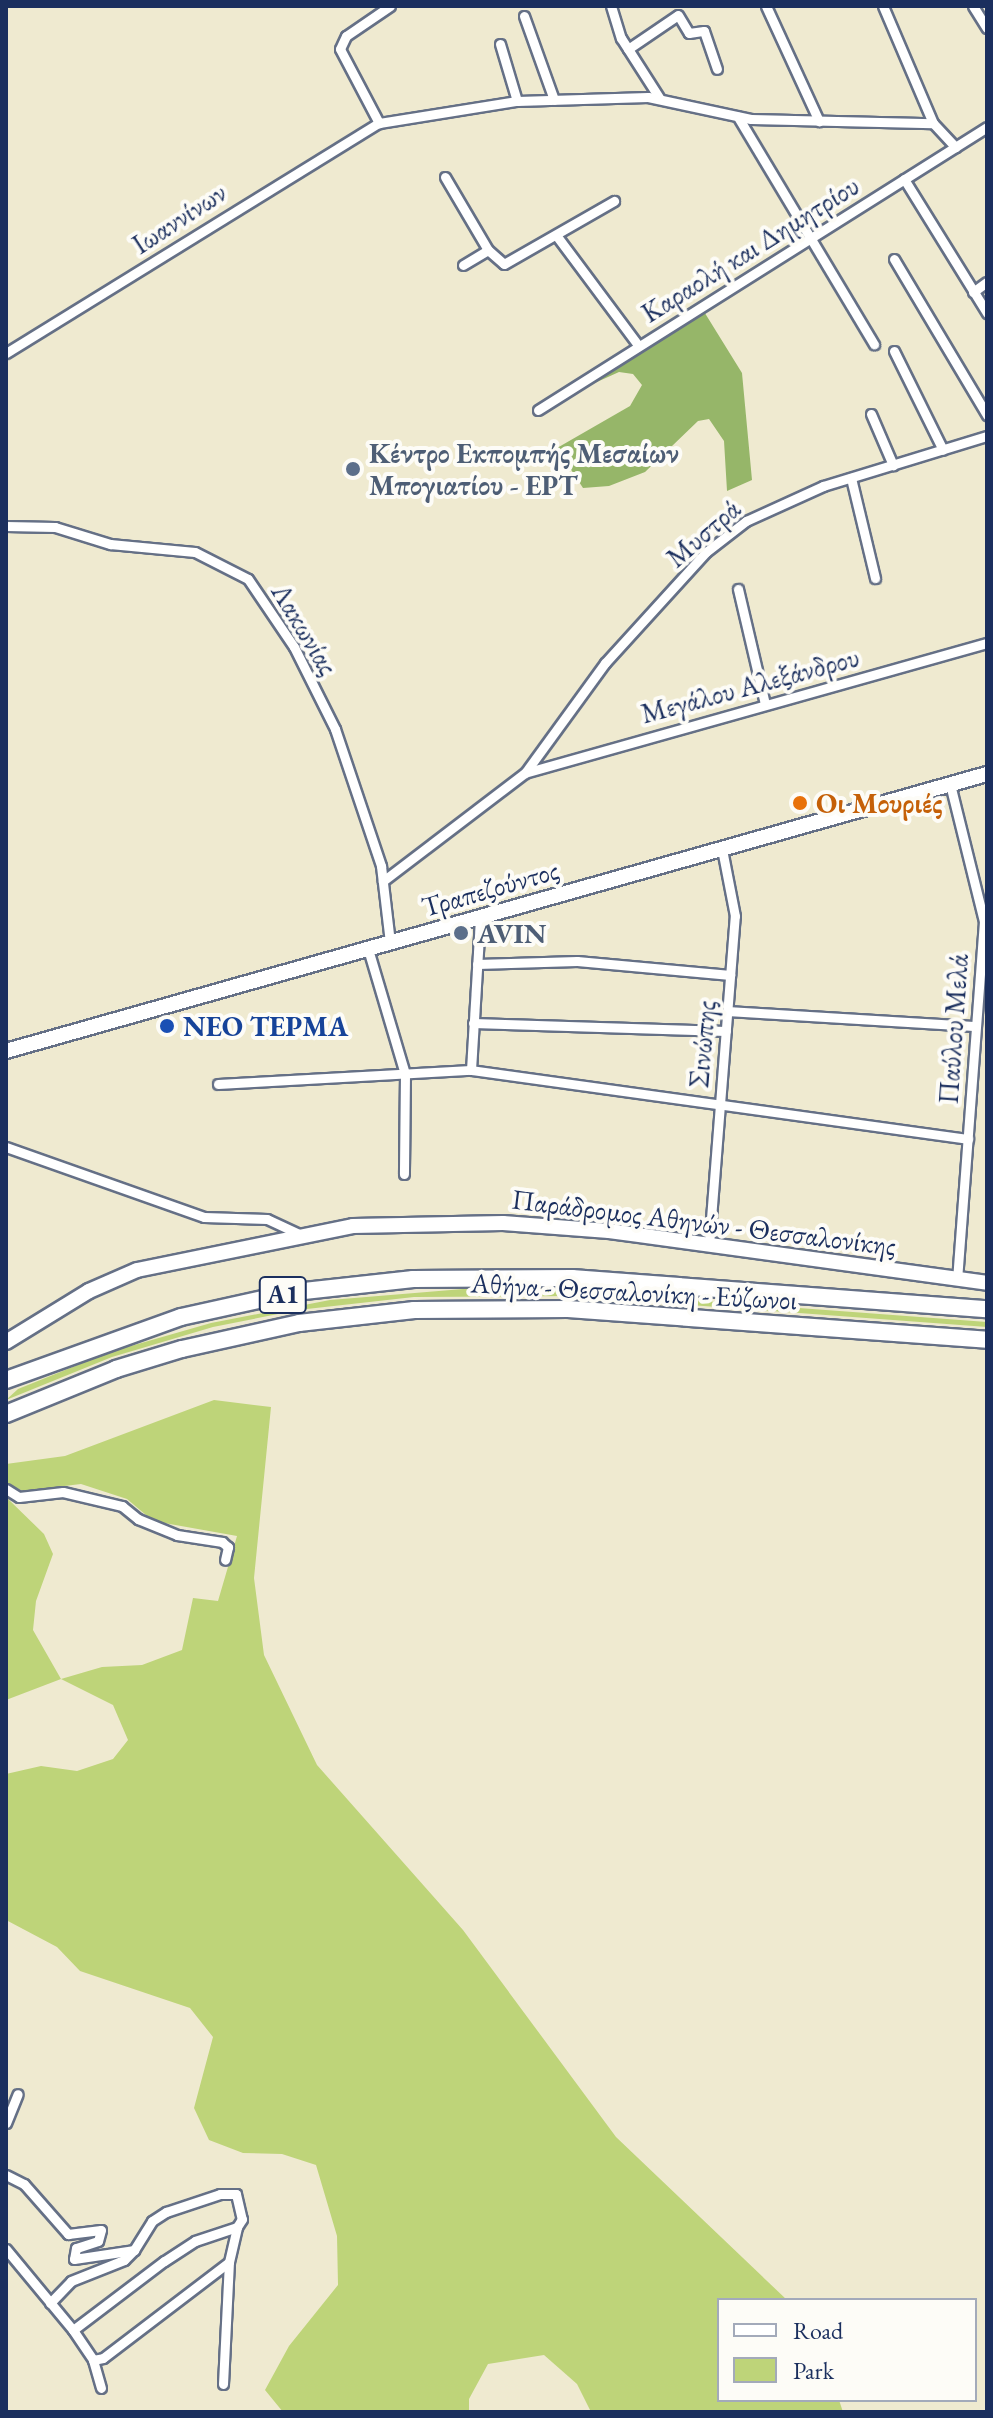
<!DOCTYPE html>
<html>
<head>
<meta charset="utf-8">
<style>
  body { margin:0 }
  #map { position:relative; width:993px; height:2418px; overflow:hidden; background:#efead0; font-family:"EB Garamond",serif }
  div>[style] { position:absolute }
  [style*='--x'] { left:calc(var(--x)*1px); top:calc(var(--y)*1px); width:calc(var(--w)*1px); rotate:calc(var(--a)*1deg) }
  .green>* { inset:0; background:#bed479 }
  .forest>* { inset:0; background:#96b669 }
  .roads { filter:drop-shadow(2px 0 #657086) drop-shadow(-2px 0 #657086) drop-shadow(0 2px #657086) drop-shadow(0 -2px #657086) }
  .minor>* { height:9px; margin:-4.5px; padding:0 4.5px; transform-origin:4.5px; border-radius:4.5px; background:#fff }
  .secondary>* { height:14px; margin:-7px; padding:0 7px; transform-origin:7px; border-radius:7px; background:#fff }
  .motorway>* { height:16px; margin:-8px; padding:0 8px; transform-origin:8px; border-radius:8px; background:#fff }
  .dots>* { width:22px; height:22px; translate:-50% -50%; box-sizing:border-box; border:4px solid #fdfcf7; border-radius:50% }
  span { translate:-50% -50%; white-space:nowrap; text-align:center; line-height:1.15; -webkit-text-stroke:8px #fdfcf7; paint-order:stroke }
  .shield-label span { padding:2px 6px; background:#fdfcf7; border:2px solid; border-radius:6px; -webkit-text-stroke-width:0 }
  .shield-label { font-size:26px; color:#1b2f5e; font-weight:700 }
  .street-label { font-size:28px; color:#1b2f5e }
  .service-label { font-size:28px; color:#4e5e75; font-weight:700 }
  .left { translate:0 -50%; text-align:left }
  .food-label { font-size:28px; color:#c56008; font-weight:700 }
  .transit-label { font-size:28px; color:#164399; font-weight:700 }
  .frame { position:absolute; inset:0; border:8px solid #1b2f5e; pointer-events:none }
  .legend { position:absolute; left:717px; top:2298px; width:260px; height:104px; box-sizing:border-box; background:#fdfcf7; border:2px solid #a3aaba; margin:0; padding:10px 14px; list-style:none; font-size:24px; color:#1b2f5e }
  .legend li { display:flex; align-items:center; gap:16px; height:40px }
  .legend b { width:40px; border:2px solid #a3aaba }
</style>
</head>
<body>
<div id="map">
  <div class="green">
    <i style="clip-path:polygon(463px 1289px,569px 1291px,987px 1322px,987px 1327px,569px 1296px,414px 1297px,298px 1310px,213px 1327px,112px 1357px,6px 1400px,18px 1389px,110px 1352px,211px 1323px,330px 1300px)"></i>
    <i style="clip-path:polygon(214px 1400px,271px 1407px,254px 1578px,264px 1655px,317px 1765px,463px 1930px,616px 2137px,787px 2300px,719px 2300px,719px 2400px,839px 2400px,843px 2412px,591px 2412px,577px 2384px,544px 2355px,488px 2364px,469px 2399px,469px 2412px,283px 2412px,265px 2390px,289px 2346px,338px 2285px,337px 2236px,316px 2165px,282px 2154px,243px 2153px,209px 2140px,194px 2108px,213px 2037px,190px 2008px,80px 1971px,57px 1947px,6px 1920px,6px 1774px,41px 1766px,77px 1771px,113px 1759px,128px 1740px,113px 1705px,61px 1679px,6px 1700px,6px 1497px,44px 1534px,53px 1554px,36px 1601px,33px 1630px,61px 1679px,102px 1667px,142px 1665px,182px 1650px,193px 1598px,218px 1601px,237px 1536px,153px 1521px,127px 1499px,81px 1484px,23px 1491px,6px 1483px,6px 1464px,65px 1456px)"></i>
  </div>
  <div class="forest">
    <i style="clip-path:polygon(703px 310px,742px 373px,752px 480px,727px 491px,724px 441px,709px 419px,698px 421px,645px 472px,609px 486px,583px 488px,557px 448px,630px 406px,642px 385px,633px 374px,619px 372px,577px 391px)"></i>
  </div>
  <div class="roads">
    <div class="minor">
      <i style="--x:390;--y:6;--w:53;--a:145.7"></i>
      <i style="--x:346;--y:36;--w:14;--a:115"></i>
      <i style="--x:340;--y:49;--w:84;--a:62.2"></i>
      <i style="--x:379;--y:123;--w:140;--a:-9.1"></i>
      <i style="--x:611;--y:6;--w:34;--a:73"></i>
      <i style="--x:621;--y:38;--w:72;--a:57.4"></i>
      <i style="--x:766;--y:6;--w:127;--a:65.3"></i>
      <i style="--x:883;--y:6;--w:127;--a:66.9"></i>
      <i style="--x:973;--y:6;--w:26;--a:58"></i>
      <i style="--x:524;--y:16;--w:89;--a:70.3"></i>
      <i style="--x:500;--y:44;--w:59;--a:73.4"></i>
      <i style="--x:517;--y:101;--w:131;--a:-1.7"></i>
      <i style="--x:648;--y:97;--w:105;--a:12.1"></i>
      <i style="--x:751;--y:119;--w:182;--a:1.3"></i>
      <i style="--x:933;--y:123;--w:33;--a:47"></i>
      <i style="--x:628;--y:49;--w:60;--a:-34.2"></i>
      <i style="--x:678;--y:15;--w:21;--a:59"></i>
      <i style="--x:689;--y:33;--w:15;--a:-8"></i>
      <i style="--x:704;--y:31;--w:40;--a:71.1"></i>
      <i style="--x:738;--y:117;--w:265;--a:59.1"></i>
      <i style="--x:445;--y:177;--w:85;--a:59.5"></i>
      <i style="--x:488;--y:250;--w:21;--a:41"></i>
      <i style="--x:504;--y:264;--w:127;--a:-29.8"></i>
      <i style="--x:904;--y:179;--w:158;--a:58.2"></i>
      <i style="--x:556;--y:235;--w:137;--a:53.3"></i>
      <i style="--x:894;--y:259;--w:182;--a:59.2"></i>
      <i style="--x:463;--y:265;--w:29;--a:-31"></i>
      <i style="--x:973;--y:292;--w:17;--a:-36"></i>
      <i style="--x:894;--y:351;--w:110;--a:63.7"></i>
      <i style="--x:6;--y:353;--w:438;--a:-31.7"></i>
      <i style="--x:538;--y:410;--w:531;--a:-32.22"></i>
      <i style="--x:871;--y:414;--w:56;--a:66.7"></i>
      <i style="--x:851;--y:478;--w:103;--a:76.5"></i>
      <i style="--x:6;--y:526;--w:49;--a:1.2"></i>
      <i style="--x:55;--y:527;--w:58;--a:17.2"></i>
      <i style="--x:110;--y:544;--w:85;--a:5.4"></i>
      <i style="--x:195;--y:552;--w:59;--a:27"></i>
      <i style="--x:248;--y:579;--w:82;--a:55.9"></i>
      <i style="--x:294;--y:647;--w:92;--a:63.4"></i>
      <i style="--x:335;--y:729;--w:145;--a:71.4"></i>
      <i style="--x:381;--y:866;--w:78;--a:83.3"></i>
      <i style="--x:738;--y:589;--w:118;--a:76.8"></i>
      <i style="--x:528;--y:772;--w:477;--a:-15.7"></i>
      <i style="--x:950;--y:784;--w:141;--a:76.1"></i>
      <i style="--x:984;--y:921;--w:360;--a:94.3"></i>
      <i style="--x:383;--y:881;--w:178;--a:-37.3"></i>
      <i style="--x:525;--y:773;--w:136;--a:-54"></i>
      <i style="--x:605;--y:663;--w:150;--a:-47.7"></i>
      <i style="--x:706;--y:552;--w:51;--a:-37.8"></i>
      <i style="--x:746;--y:521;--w:85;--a:-24.4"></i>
      <i style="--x:823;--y:486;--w:171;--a:-17"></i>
      <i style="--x:368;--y:949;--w:130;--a:73.5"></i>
      <i style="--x:405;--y:1074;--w:100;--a:90.6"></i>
      <i style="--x:477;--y:964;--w:100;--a:-1.7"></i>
      <i style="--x:577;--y:961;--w:154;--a:5.2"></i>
      <i style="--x:727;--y:1011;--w:247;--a:3.5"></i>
      <i style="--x:473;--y:1023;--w:253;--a:1.8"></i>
      <i style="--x:471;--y:1070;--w:152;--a:-86.6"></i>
      <i style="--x:218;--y:1084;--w:253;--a:-3.2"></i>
      <i style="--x:471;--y:1070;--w:502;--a:7.9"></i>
      <i style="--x:6;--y:1147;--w:210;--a:19.5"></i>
      <i style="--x:204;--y:1217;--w:63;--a:1.8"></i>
      <i style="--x:267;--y:1219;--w:35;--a:25"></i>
      <i style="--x:709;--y:1244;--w:329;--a:-85.5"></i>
      <i style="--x:735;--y:916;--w:68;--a:-101"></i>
      <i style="--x:6;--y:1489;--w:15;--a:32"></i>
      <i style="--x:19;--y:1497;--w:44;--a:-6.5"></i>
      <i style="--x:63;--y:1492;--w:61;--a:13.3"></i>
      <i style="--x:122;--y:1506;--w:21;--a:39"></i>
      <i style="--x:138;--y:1519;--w:42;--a:22.3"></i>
      <i style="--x:177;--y:1535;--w:46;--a:8.8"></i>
      <i style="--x:222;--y:1542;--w:8;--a:40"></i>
      <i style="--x:228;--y:1547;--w:13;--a:103"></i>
      <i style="--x:6;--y:2123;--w:31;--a:-68"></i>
      <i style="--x:6;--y:2175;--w:20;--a:27"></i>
      <i style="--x:24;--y:2184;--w:67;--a:48.7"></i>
      <i style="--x:68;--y:2234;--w:33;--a:-7"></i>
      <i style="--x:101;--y:2230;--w:11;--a:105"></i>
      <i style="--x:98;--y:2241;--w:23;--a:162"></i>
      <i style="--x:76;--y:2248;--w:11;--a:100"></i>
      <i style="--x:74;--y:2259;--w:61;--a:-8.5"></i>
      <i style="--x:134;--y:2250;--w:34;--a:-58"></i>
      <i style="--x:152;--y:2221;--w:17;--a:-33"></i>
      <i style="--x:166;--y:2212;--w:57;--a:-18.4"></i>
      <i style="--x:220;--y:2194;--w:16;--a:0"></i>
      <i style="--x:236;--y:2194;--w:26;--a:77"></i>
      <i style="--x:242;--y:2219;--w:9;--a:122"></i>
      <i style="--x:237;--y:2227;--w:44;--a:161.6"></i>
      <i style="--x:195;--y:2241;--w:37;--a:147"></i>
      <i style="--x:164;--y:2261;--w:114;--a:142.8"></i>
      <i style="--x:73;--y:2330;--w:105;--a:-129.6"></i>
      <i style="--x:50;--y:2303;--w:30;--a:-46"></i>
      <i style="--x:71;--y:2281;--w:57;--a:-21.6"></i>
      <i style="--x:124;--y:2260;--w:14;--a:-45"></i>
      <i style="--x:73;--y:2330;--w:36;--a:56"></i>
      <i style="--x:93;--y:2360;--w:29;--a:74"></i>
      <i style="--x:93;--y:2360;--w:10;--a:-11"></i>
      <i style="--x:103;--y:2358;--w:158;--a:-37.3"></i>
      <i style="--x:223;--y:2384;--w:122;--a:-87.2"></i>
      <i style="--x:229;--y:2262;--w:36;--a:-77"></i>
    </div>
    <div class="secondary">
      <i style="--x:6;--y:1051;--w:1019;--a:-15.77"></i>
      <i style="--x:6;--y:1342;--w:97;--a:-31.6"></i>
      <i style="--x:89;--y:1291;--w:52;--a:-23.6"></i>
      <i style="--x:137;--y:1270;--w:220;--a:-11.5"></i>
      <i style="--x:353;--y:1226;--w:150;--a:-1.1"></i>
      <i style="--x:503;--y:1223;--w:106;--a:4.3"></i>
      <i style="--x:609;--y:1231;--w:382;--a:7.8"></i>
    </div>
    <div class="motorway">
      <i style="--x:6;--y:1380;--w:186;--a:-19.8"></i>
      <i style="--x:181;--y:1317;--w:117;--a:-12.4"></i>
      <i style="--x:295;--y:1292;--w:119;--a:-6.3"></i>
      <i style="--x:413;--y:1279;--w:159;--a:-0.4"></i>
      <i style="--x:572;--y:1278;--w:416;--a:4.3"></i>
      <i style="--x:6;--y:1414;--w:119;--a:-22.2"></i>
      <i style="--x:116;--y:1369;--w:69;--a:-16.9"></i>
      <i style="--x:182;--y:1349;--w:120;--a:-12.5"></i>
      <i style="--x:299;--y:1323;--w:116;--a:-6.4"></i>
      <i style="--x:414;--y:1310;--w:154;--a:-0.4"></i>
      <i style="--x:568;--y:1309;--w:420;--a:4.2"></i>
    </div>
  </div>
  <div class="dots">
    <i style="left:353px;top:469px;background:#5c6f8a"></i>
    <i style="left:800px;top:803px;background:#e8710a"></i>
    <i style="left:461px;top:933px;background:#5c6f8a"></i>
    <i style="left:167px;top:1026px;background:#1a4fb4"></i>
  </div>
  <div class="shield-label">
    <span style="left:283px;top:1295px">Α1</span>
  </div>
  <div class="street-label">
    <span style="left:179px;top:218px;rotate:-33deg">Ιωαννίνων</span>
    <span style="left:750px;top:249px;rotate:-32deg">Καραολή και Δημητρίου</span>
    <span style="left:703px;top:533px;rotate:-41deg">Μυστρά</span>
    <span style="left:305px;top:629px;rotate:59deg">Λακωνίας</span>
    <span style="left:750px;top:685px;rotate:-15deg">Μεγάλου Αλεξάνδρου</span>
    <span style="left:490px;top:888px;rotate:-16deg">Τραπεζούντος</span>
    <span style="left:953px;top:1029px;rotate:-86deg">Παύλου Μελά</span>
    <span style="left:702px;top:1044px;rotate:-85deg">Σινώπης</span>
    <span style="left:704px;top:1222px;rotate:7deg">Παράδρομος Αθηνών - Θεσσαλονίκης</span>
    <span style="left:634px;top:1291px;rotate:3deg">Αθήνα - Θεσσαλονίκη - Εύζωνοι</span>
  </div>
  <div class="service-label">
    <span class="left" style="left:369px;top:469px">Κέντρο Εκπομπής Μεσαίων<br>Μπογιατίου - ΕΡΤ</span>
    <span class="left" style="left:477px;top:933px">AVIN</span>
  </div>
  <div class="food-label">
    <span class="left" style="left:816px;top:803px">Οι Μουριές</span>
  </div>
  <div class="transit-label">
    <span class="left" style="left:183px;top:1026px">ΝΕΟ ΤΕΡΜΑ</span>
  </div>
  <div class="frame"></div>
  <ul class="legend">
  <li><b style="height:10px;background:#fff"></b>Road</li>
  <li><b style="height:22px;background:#bed479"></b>Park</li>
  </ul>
</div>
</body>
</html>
